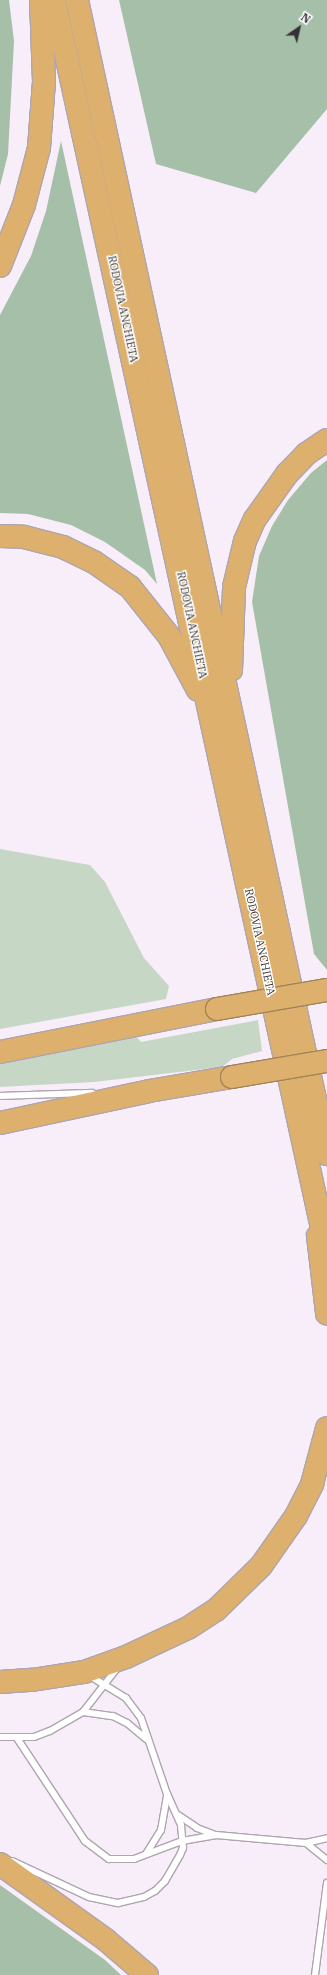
<!DOCTYPE html>
<html>
<head>
<meta charset="utf-8">
<style>
  body { margin:0 }
  #map { position:relative; width:327px; height:1975px; overflow:hidden; background:#f8eef9; font-family:"IBM Plex Serif",serif }
  div>[style] { position:absolute }
  [style*='--x'] { left:calc(var(--x)*1px); top:calc(var(--y)*1px); width:calc(var(--w)*1px); rotate:calc(var(--a)*1deg) }
  .green>* { inset:0; background:#c6d7c6 }
  .forest>* { inset:0; background:#a6bfa8 }
  .roads { filter:drop-shadow(1px 0 #aea5af) drop-shadow(-1px 0 #aea5af) drop-shadow(0 1px #aea5af) drop-shadow(0 -1px #aea5af) }
  .service>* { height:6px; margin:-3px; padding:0 3px; transform-origin:3px; border-radius:3px; background:#fff }
  .motorway>* { height:22px; margin:-11px; padding:0 11px; transform-origin:11px; border-radius:11px; background:#ddb06d }
  .bridges { filter:drop-shadow(1px 0 #a28359) drop-shadow(-1px 0 #a28359) drop-shadow(0 1px #a28359) drop-shadow(0 -1px #a28359) }
  .motorway-bridge>* { height:22px; margin:-11px; padding:0 11px; transform-origin:11px; border-radius:11px; background:#ddb06d }
  span { translate:-50% -50%; white-space:nowrap; text-align:center; line-height:1.15; -webkit-text-stroke:3px #fff; paint-order:stroke }
  .street-label { font-size:11px; color:#343035 }
  .north { position:absolute; left:279px; top:8px; width:40px; height:40px; -webkit-text-stroke:3px #fff; paint-order:stroke; rotate:34deg; font-size:11px; font-weight:700; line-height:16px; text-align:center; color:#343035 }
  .north::after { content:''; display:block; margin:auto; width:14px; height:18px; background:#343035; clip-path:polygon(50% 0,100% 100%,50% 72%,0 100%) }
</style>
</head>
<body>
<div id="map">
  <div class="green">
    <i style="clip-path:polygon(0 849px,90px 865px,105px 882px,144px 958px,169px 986px,166px 999px,0 1029px)"></i>
    <i style="clip-path:polygon(258px 1020px,262px 1051px,232px 1059px,222px 1067px,94px 1082px,0 1087px,0 1064px,135px 1035px,141px 1042px)"></i>
  </div>
  <div class="forest">
    <i style="clip-path:polygon(0 0,9px 0,14px 41px,8px 154px,0 186px)"></i>
    <i style="clip-path:polygon(119px 0,327px 0,327px 109px,256px 193px,156px 164px)"></i>
    <i style="clip-path:polygon(61px 141px,157px 584px,145px 570px,105px 542px,71px 525px,28px 514px,0 513px,0 315px,31px 256px,46px 211px)"></i>
    <i style="clip-path:polygon(327px 460px,327px 970px,314px 954px,252px 602px,259px 556px,272px 526px,288px 500px,311px 473px)"></i>
    <i style="clip-path:polygon(0 1885px,105px 1960px,121px 1975px,0 1975px)"></i>
  </div>
  <div class="roads">
    <div class="service">
      <i style="--x:0;--y:1096;--w:92;--a:-1.9"></i>
      <i style="--x:83;--y:1712;--w:30;--a:8"></i>
      <i style="--x:113;--y:1716;--w:16;--a:27"></i>
      <i style="--x:127;--y:1723;--w:25;--a:40"></i>
      <i style="--x:0;--y:1737;--w:34;--a:0"></i>
      <i style="--x:34;--y:1737;--w:17;--a:-21"></i>
      <i style="--x:50;--y:1731;--w:38;--a:-30"></i>
      <i style="--x:83;--y:1712;--w:57;--a:-52.1"></i>
      <i style="--x:17;--y:1738;--w:123;--a:56.6"></i>
      <i style="--x:85;--y:1841;--w:30;--a:37"></i>
      <i style="--x:109;--y:1859;--w:25;--a:0"></i>
      <i style="--x:134;--y:1859;--w:51;--a:-20.6"></i>
      <i style="--x:182;--y:1841;--w:35;--a:-10"></i>
      <i style="--x:216;--y:1835;--w:90;--a:5.1"></i>
      <i style="--x:306;--y:1843;--w:22;--a:-13"></i>
      <i style="--x:178;--y:1815;--w:23;--a:34"></i>
      <i style="--x:197;--y:1828;--w:19;--a:21"></i>
      <i style="--x:306;--y:1843;--w:27;--a:39"></i>
      <i style="--x:146;--y:1854;--w:28;--a:-58"></i>
      <i style="--x:161;--y:1830;--w:36;--a:-80"></i>
      <i style="--x:12;--y:1861;--w:85;--a:25.1"></i>
      <i style="--x:89;--y:1897;--w:30;--a:12"></i>
      <i style="--x:118;--y:1903;--w:27;--a:-13"></i>
      <i style="--x:144;--y:1897;--w:13;--a:-29"></i>
      <i style="--x:155;--y:1891;--w:14;--a:-45"></i>
      <i style="--x:165;--y:1881;--w:30;--a:-60"></i>
      <i style="--x:180;--y:1855;--w:8;--a:-67"></i>
      <i style="--x:183;--y:1848;--w:23;--a:-95"></i>
      <i style="--x:181;--y:1825;--w:34;--a:-114"></i>
      <i style="--x:167;--y:1794;--w:80;--a:-108.9"></i>
      <i style="--x:141;--y:1718;--w:25;--a:-127"></i>
      <i style="--x:126;--y:1698;--w:42;--a:-148.6"></i>
      <i style="--x:315;--y:1975;--w:93;--a:-82.6"></i>
    </div>
    <div class="motorway">
      <i style="--x:54;--y:0;--w:1280;--a:77.69"></i>
      <i style="--x:77;--y:0;--w:1181;--a:77.78"></i>
      <i style="--x:0;--y:266;--w:66;--a:-68.5"></i>
      <i style="--x:24;--y:205;--w:59;--a:-75.3"></i>
      <i style="--x:39;--y:148;--w:67;--a:-85.7"></i>
      <i style="--x:44;--y:81;--w:81;--a:-92.1"></i>
      <i style="--x:0;--y:536;--w:24;--a:2"></i>
      <i style="--x:24;--y:537;--w:40;--a:14.4"></i>
      <i style="--x:63;--y:547;--w:34;--a:26"></i>
      <i style="--x:94;--y:562;--w:44;--a:34.8"></i>
      <i style="--x:130;--y:587;--w:63;--a:51.5"></i>
      <i style="--x:169;--y:636;--w:61;--a:61.8"></i>
      <i style="--x:231;--y:670;--w:83;--a:-87.9"></i>
      <i style="--x:234;--y:587;--w:47;--a:-76.6"></i>
      <i style="--x:245;--y:541;--w:24;--a:-66"></i>
      <i style="--x:255;--y:519;--w:55;--a:-54.6"></i>
      <i style="--x:287;--y:474;--w:28;--a:-46"></i>
      <i style="--x:306;--y:454;--w:25;--a:-34"></i>
      <i style="--x:0;--y:1052;--w:221;--a:-11.2"></i>
      <i style="--x:0;--y:1123;--w:152;--a:-12.1"></i>
      <i style="--x:149;--y:1091;--w:84;--a:-9.6"></i>
      <i style="--x:318;--y:1236;--w:78;--a:83.3"></i>
      <i style="--x:0;--y:1682;--w:32;--a:-4"></i>
      <i style="--x:32;--y:1680;--w:53;--a:-8.7"></i>
      <i style="--x:84;--y:1672;--w:45;--a:-19.7"></i>
      <i style="--x:126;--y:1657;--w:68;--a:-25.1"></i>
      <i style="--x:188;--y:1628;--w:33;--a:-33"></i>
      <i style="--x:216;--y:1610;--w:63;--a:-44.4"></i>
      <i style="--x:261;--y:1566;--w:61;--a:-55"></i>
      <i style="--x:296;--y:1516;--w:36;--a:-63"></i>
      <i style="--x:312;--y:1484;--w:58;--a:-75"></i>
      <i style="--x:0;--y:1864;--w:130;--a:35.6"></i>
      <i style="--x:106;--y:1940;--w:54;--a:40.5"></i>
    </div>
  </div>
  <div class="bridges">
    <div class="motorway-bridge">
      <i style="--x:217;--y:1009;--w:112;--a:-9.8"></i>
      <i style="--x:232;--y:1077;--w:96;--a:-9.6"></i>
    </div>
  </div>
  <div class="street-label">
    <span style="left:123px;top:309px;rotate:78deg">RODOVIA ANCHIETA</span>
    <span style="left:192px;top:625px;rotate:78deg">RODOVIA ANCHIETA</span>
    <span style="left:260px;top:942px;rotate:78deg">RODOVIA ANCHIETA</span>
  </div>
  <div class="north">N</div>
</div>
</body>
</html>
